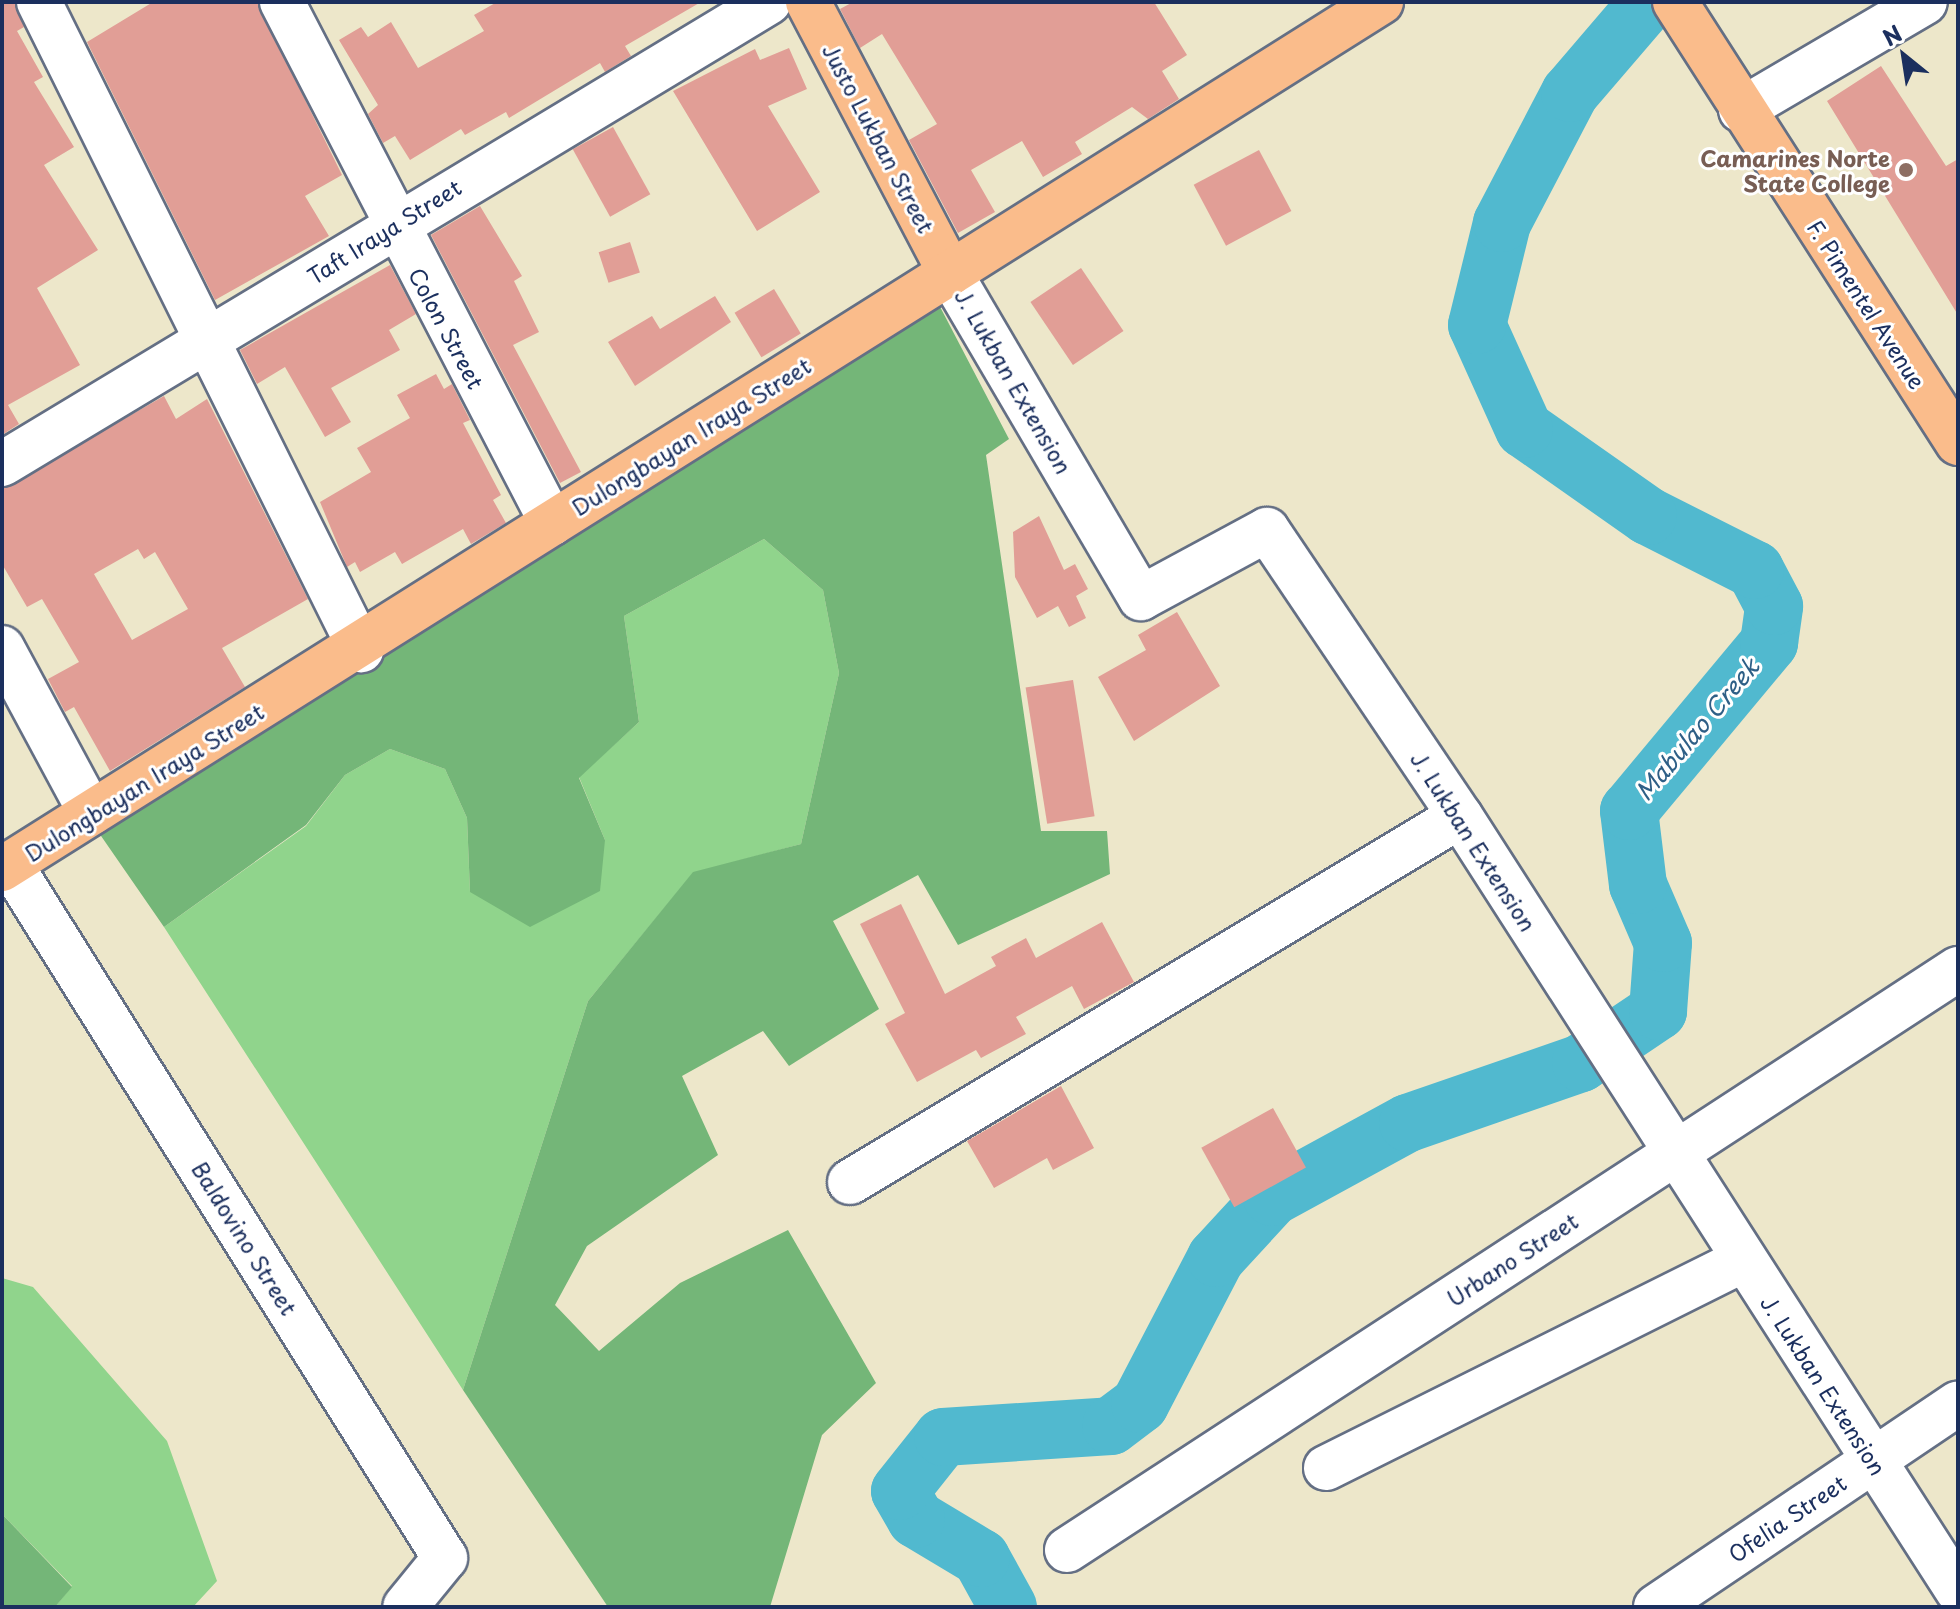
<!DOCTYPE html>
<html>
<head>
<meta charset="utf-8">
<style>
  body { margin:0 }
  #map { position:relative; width:1960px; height:1609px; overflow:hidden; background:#ede7ca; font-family:"Playpen Sans",sans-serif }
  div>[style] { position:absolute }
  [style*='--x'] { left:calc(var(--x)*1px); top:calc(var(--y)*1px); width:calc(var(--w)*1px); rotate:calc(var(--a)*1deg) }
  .green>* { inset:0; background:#90d48c }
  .forest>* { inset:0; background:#74b678 }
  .river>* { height:58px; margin:-29px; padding:0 29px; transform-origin:29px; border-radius:29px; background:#51b9cf }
  .building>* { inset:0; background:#e19e96; transform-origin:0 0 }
  .roads { filter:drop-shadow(2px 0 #646f84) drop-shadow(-2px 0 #646f84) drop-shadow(0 2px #646f84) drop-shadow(0 -2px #646f84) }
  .minor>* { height:44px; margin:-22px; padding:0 22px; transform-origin:22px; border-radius:22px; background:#fff }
  .major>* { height:44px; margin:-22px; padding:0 22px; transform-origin:22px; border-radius:22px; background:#fabc8b }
  .dots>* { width:22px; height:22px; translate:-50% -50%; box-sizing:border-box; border:4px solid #fff; border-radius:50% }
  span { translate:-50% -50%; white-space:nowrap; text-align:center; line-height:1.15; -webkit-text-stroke:6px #fff; paint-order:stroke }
  .street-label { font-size:22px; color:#1b2f5e }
  .education-label { font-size:22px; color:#785e54; font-weight:700 }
  .right { translate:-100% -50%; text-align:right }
  .water-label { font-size:24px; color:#2e5f86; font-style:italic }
  .frame { position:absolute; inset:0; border:4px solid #1b2f5e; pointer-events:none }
  .north { position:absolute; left:1864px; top:16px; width:80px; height:80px; -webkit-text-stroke:6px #fff; paint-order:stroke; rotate:330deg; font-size:22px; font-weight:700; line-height:32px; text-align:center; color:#1b2f5e }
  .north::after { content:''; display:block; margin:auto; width:28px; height:36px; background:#1b2f5e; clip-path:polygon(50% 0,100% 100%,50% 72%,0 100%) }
</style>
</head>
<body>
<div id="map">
  <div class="green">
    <i style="clip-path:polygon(764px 539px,823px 590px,839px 673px,801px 844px,693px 873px,588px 1001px,463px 1390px,164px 927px,306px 826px,345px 775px,390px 749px,445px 769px,467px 818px,470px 892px,605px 840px,579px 777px,639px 722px,624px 616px)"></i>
    <i style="clip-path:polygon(2px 1278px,33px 1287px,167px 1441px,217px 1581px,193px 1607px,55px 1607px,72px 1586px,2px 1514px)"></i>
  </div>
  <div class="forest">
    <i style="clip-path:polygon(937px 301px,1009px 439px,986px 455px,1041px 831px,1107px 831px,1110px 874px,958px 945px,918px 875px,833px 921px,879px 1009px,789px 1066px,763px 1031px,682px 1076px,718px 1155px,587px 1246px,555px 1305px,599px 1351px,680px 1283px,788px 1230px,876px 1383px,822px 1435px,770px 1607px,608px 1607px,463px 1390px,588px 1001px,693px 872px,801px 844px,839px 673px,823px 590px,764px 539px,624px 616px,639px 722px,579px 778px,605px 840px,600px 891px,530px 927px,470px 892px,467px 818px,445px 769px,390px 749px,345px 775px,306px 825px,164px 927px,99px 833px)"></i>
    <i style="clip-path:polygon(2px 1514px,72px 1587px,55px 1607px,2px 1607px)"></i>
  </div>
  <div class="river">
    <i style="--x:1008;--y:1607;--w:56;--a:-118.9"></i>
    <i style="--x:981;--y:1558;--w:76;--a:-149"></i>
    <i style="--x:916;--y:1519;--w:32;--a:-120"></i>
    <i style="--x:900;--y:1491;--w:69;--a:-51.5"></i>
    <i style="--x:943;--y:1437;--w:168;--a:-3.7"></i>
    <i style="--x:1111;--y:1426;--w:36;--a:-37"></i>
    <i style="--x:1140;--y:1404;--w:165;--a:-62.5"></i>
    <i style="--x:1216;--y:1258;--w:83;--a:-47.4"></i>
    <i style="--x:1272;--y:1197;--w:155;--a:-28.6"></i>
    <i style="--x:1408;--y:1123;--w:183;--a:-19.1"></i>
    <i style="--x:1581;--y:1063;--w:93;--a:-34"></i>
    <i style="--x:1658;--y:1011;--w:68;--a:-85.8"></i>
    <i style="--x:1663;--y:943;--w:63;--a:-113.3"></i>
    <i style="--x:1638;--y:885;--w:75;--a:-96.9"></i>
    <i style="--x:1629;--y:811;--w:219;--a:-50.2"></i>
    <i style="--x:1769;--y:643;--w:37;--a:-82"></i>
    <i style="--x:1774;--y:606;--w:41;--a:-117.8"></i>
    <i style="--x:1755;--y:570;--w:120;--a:-153.2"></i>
    <i style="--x:1648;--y:516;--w:151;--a:-144.9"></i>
    <i style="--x:1524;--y:429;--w:114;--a:-114.3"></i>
    <i style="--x:1477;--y:325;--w:105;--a:-76.2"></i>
    <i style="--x:1502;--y:223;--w:147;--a:-62.4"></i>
    <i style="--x:1570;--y:93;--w:120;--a:-49.4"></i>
  </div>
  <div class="building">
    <i style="clip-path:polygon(153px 2px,257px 2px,342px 175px,305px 196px,329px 236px,215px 300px,87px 42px)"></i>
    <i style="clip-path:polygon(497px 2px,701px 2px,625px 46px,631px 56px,605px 72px,600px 63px,509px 118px,506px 112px,465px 135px,461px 129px,410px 160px,395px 136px,383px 143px,368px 114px,378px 105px,339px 40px,361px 27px,368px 37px,391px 22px,418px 68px,484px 31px,474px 15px)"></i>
    <i style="clip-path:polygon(853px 2px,1154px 2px,1187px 55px,1162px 71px,1179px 99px,1148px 119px,1132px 107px,1075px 142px,1082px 154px,1043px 177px,1022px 141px,971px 170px,995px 212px,958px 233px,909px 140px,937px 124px,882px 34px,860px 48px,840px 9px)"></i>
    <i style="clip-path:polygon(15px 3px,24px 27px,17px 31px,43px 77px,34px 82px,74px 147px,44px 165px,98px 250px,37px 288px,80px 365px,8px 405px,19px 424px,2px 435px,2px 4px)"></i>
    <i style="clip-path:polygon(789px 48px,807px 89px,768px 106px,820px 192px,757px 231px,673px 91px,755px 49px,760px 60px)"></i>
    <i style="clip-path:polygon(1881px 66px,1946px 166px,1958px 159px,1958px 315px,1827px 101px)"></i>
    <i style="left:613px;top:127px;width:77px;height:46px;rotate:61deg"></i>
    <i style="left:1259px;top:150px;width:69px;height:74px;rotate:62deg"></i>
    <i style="clip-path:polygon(480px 206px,522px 276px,514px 281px,539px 332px,513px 345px,581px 472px,560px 483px,431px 235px)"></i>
    <i style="left:630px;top:242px;width:32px;height:33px;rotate:72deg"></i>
    <i style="clip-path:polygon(390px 265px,416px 314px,389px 330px,400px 350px,331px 388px,351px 422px,325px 437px,285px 367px,257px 384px,240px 350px)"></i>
    <i style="left:1081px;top:268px;width:76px;height:61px;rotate:56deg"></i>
    <i style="left:774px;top:289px;width:52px;height:46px;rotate:59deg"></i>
    <i style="clip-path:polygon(715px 296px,731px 322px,635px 386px,608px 342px,652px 316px,660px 329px)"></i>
    <i style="clip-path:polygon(436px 374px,444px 389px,452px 384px,470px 420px,463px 423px,501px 495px,493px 500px,506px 523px,471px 544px,463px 529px,402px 564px,395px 552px,360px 572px,355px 562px,347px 567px,320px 502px,371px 472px,357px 448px,410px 418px,397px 395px)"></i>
    <i style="clip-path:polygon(evenodd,164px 396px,176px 419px,207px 399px,308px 599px,222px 648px,245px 687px,110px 771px,74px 707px,65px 712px,48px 679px,79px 662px,42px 599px,27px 607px,2px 564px,2px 489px,164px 396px,138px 549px,144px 559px,155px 552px,188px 609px,132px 640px,94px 574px,138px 549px)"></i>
    <i style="clip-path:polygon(1039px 516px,1064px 570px,1075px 564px,1088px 589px,1076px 596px,1086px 618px,1069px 627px,1058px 606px,1037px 618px,1015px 577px,1013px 532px)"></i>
    <i style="clip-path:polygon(1177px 612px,1220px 686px,1134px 741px,1098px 677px,1146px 650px,1138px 635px)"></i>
    <i style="left:1073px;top:680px;width:138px;height:48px;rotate:81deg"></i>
    <i style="clip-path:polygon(901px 904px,945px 994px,996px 966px,991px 957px,1026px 938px,1036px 958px,1102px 922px,1134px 982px,1084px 1009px,1072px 986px,1016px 1017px,1026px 1034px,981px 1058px,976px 1050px,917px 1082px,885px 1024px,905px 1013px,860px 924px)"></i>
    <i style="clip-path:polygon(1061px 1086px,1094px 1148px,1053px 1170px,1047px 1158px,994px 1188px,967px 1141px)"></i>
    <i style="left:1273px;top:1108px;width:68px;height:82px;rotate:61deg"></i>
  </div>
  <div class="roads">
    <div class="minor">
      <i style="--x:39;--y:2;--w:724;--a:63.58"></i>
      <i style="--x:282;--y:2;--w:587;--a:62.61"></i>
      <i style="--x:1741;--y:110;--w:213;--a:-30.4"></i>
      <i style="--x:950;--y:273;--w:377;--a:59.6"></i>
      <i style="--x:1141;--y:598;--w:143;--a:-28.4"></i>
      <i style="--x:1267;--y:530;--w:345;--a:56"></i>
      <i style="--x:1460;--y:816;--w:921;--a:57.28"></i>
      <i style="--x:2;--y:464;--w:895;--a:-31.06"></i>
      <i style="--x:2;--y:648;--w:187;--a:61.7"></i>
      <i style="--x:10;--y:864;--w:819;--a:57.92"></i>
      <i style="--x:445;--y:1558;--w:63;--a:129.2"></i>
      <i style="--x:850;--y:1182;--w:711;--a:-30.96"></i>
      <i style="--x:1326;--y:1468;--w:466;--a:-26.5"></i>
      <i style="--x:1067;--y:1550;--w:1064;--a:-33.11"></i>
      <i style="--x:1656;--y:1607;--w:364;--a:-34"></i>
    </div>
    <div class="major">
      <i style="--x:808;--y:2;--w:306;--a:62.3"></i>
      <i style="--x:1675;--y:2;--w:524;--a:57.31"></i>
      <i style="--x:2;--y:869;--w:1629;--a:-32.16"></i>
    </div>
  </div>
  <div class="dots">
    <i style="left:1906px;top:170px;background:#8d6e63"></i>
  </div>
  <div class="street-label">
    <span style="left:879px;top:138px;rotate:62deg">Justo Lukban Street</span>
    <span style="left:384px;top:231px;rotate:-32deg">Taft Iraya Street</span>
    <span style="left:1867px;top:304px;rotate:57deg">F. Pimentel Avenue</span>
    <span style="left:447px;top:328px;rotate:62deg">Colon Street</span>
    <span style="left:1014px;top:381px;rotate:60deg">J. Lukban Extension</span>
    <span style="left:691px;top:436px;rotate:-32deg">Dulongbayan Iraya Street</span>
    <span style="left:144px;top:782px;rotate:-32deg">Dulongbayan Iraya Street</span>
    <span style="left:1474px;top:841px;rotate:57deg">J. Lukban Extension</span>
    <span style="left:245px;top:1238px;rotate:58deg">Baldovino Street</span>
    <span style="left:1512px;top:1259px;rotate:-33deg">Urbano Street</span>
    <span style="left:1824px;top:1385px;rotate:57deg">J. Lukban Extension</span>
    <span style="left:1787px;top:1518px;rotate:-34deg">Ofelia Street</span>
  </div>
  <div class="education-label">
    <span class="right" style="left:1890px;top:170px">Camarines Norte<br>State College</span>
  </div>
  <div class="water-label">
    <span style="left:1697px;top:729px;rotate:-50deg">Mabulao Creek</span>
  </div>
  <div class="frame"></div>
  <div class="north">N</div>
</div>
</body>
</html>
